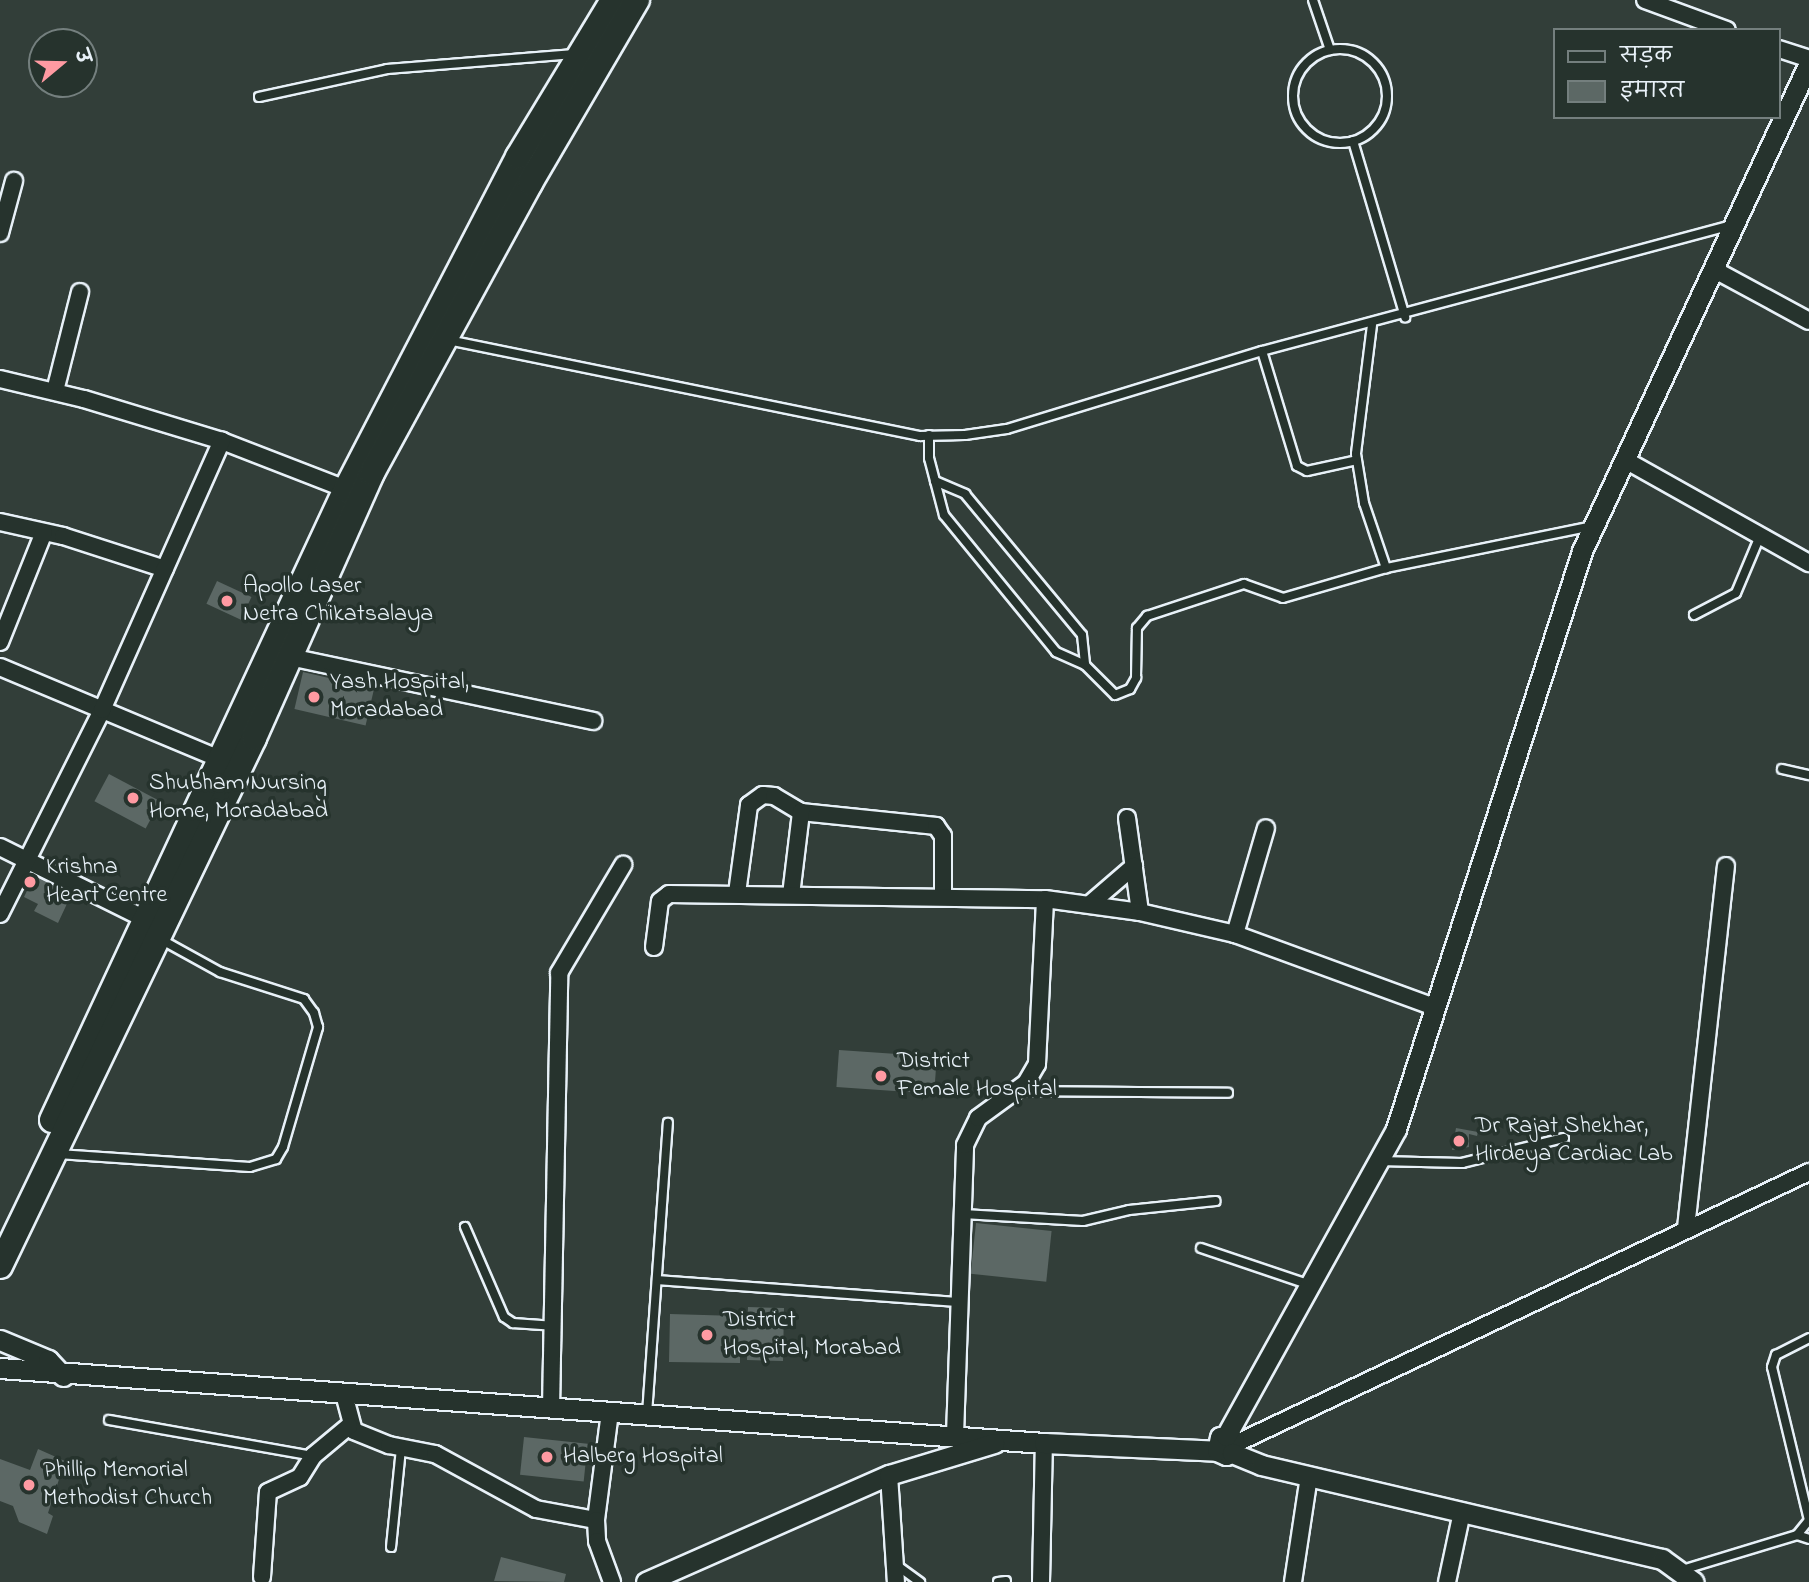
<!DOCTYPE html>
<html>
<head>
<meta charset="utf-8">
<style>
  body { margin:0 }
  #map { position:relative; width:1809px; height:1582px; overflow:hidden; background:#323e39; font-family:"Indie Flower","Playpen Sans Deva",sans-serif }
  div>[style] { position:absolute }
  [style*='--x'] { left:calc(var(--x)*1px); top:calc(var(--y)*1px); width:calc(var(--w)*1px); rotate:calc(var(--a)*1deg) }
  .building>* { inset:0; background:#5c6865; transform-origin:0 0 }
  .roads { filter:drop-shadow(2px 0 #e8f1f8) drop-shadow(-2px 0 #e8f1f8) drop-shadow(0 2px #e8f1f8) drop-shadow(0 -2px #e8f1f8) }
  .service>* { height:8px; margin:-4px; padding:0 4px; transform-origin:4px; border-radius:4px; background:#26332d }
  .service>.ring { margin:-4px; padding:0; box-sizing:content-box; background:none; border:8px solid #26332d; border-radius:50% }
  .minor>* { height:16px; margin:-8px; padding:0 8px; transform-origin:8px; border-radius:8px; background:#26332d }
  .tertiary>* { height:19px; margin:-9.5px; padding:0 9.5px; transform-origin:9.5px; border-radius:9.5px; background:#26332d }
  .primary>* { height:24px; margin:-12px; padding:0 12px; transform-origin:12px; border-radius:12px; background:#26332d }
  .dots>* { width:19px; height:19px; translate:-50% -50%; box-sizing:border-box; border:4px solid #26332d; border-radius:50% }
  span { translate:-50% -50%; white-space:nowrap; text-align:center; line-height:1.15; -webkit-text-stroke:7px #26332d; paint-order:stroke }
  .poi-label { font-size:24px; color:#e8f1f8 }
  .left { translate:0 -50%; text-align:left }
  .legend { position:absolute; left:1553px; top:28px; width:228px; height:91px; box-sizing:border-box; background:#26332d; border:2px solid #747f7e; margin:0; padding:9px 12px; list-style:none; font-size:21px; color:#e8f1f8 }
  .legend li { display:flex; align-items:center; gap:14px; height:35px }
  .legend b { width:35px; border:2px solid #747f7e }
  .north { position:absolute; left:28px; top:28px; width:70px; height:70px; box-sizing:border-box; background:#26332d; border:2px solid #747f7e; border-radius:50%; rotate:71deg; font-size:19px; font-weight:700; line-height:28px; text-align:center; color:#e8f1f8 }
  .north::after { content:''; display:block; margin:auto; width:24px; height:32px; background:#ff9aa2; clip-path:polygon(50% 0,100% 100%,50% 72%,0 100%) }
</style>
</head>
<body>
<div id="map">
  <div class="building">
    <i style="left:217px;top:581px;width:38px;height:25px;rotate:25deg"></i>
    <i style="left:303px;top:672px;width:73px;height:38px;rotate:13deg"></i>
    <i style="left:109px;top:774px;width:58px;height:31px;rotate:28deg"></i>
    <i style="clip-path:polygon(35px 874px,55px 885px,48px 899px,58px 904px,65px 889px,72px 893px,58px 923px,34px 911px,38px 904px,24px 897px)"></i>
    <i style="left:839px;top:1050px;width:98px;height:37px;rotate:4deg"></i>
    <i style="clip-path:polygon(1456px 1128px,1478px 1132px,1477px 1136px,1469px 1134px,1469px 1147px,1452px 1150px)"></i>
    <i style="left:976px;top:1223px;width:76px;height:51px;rotate:6deg"></i>
    <i style="clip-path:polygon(748px 1307px,784px 1308px,783px 1361px,747px 1360px,747px 1344px,740px 1344px,740px 1363px,669px 1362px,670px 1314px,737px 1316px,737px 1329px,747px 1330px)"></i>
    <i style="left:524px;top:1437px;width:64px;height:38px;rotate:6deg"></i>
    <i style="clip-path:polygon(38px 1449px,65px 1461px,48px 1513px,53px 1516px,47px 1534px,19px 1522px,13px 1506px,0 1501px,0 1459px,30px 1470px)"></i>
    <i style="clip-path:polygon(501px 1557px,566px 1574px,564px 1582px,494px 1581px)"></i>
  </div>
  <div class="roads">
    <div class="service">
      <i style="--x:1313;--y:0;--w:53;--a:71.2"></i>
      <i class="ring" style="left:1293px;top:49px;width:86px;height:86px"></i>
      <i style="--x:259;--y:97;--w:131;--a:-12.3"></i>
      <i style="--x:387;--y:69;--w:188;--a:-4.6"></i>
      <i style="--x:1353;--y:141;--w:184;--a:73.5"></i>
      <i style="--x:1372;--y:325;--w:130;--a:97.1"></i>
      <i style="--x:1356;--y:454;--w:50;--a:80.7"></i>
      <i style="--x:1364;--y:503;--w:69;--a:71.3"></i>
      <i style="--x:448;--y:340;--w:482;--a:11.5"></i>
      <i style="--x:920;--y:436;--w:45;--a:-1.3"></i>
      <i style="--x:965;--y:435;--w:42;--a:-8.1"></i>
      <i style="--x:1007;--y:429;--w:267;--a:-17"></i>
      <i style="--x:1262;--y:351;--w:484;--a:-15"></i>
      <i style="--x:1262;--y:351;--w:120;--a:73.1"></i>
      <i style="--x:1297;--y:466;--w:11;--a:27"></i>
      <i style="--x:1307;--y:471;--w:51;--a:-12.4"></i>
      <i style="--x:929;--y:435;--w:23;--a:90"></i>
      <i style="--x:929;--y:458;--w:59;--a:75.3"></i>
      <i style="--x:944;--y:515;--w:177;--a:50.7"></i>
      <i style="--x:1056;--y:652;--w:32;--a:24"></i>
      <i style="--x:1085;--y:665;--w:42;--a:45"></i>
      <i style="--x:1115;--y:695;--w:16;--a:-22"></i>
      <i style="--x:1130;--y:689;--w:13;--a:-61"></i>
      <i style="--x:1136;--y:678;--w:50;--a:-88.9"></i>
      <i style="--x:1137;--y:628;--w:16;--a:-50"></i>
      <i style="--x:1147;--y:616;--w:102;--a:-18.3"></i>
      <i style="--x:1244;--y:584;--w:41;--a:19.7"></i>
      <i style="--x:1283;--y:598;--w:107;--a:-16.2"></i>
      <i style="--x:1386;--y:568;--w:210;--a:-11.5"></i>
      <i style="--x:935;--y:481;--w:33;--a:23"></i>
      <i style="--x:965;--y:494;--w:183;--a:50.3"></i>
      <i style="--x:1082;--y:635;--w:30;--a:84"></i>
      <i style="--x:1694;--y:615;--w:47;--a:-27.6"></i>
      <i style="--x:1736;--y:593;--w:62;--a:-67.2"></i>
      <i style="--x:1782;--y:769;--w:28;--a:13"></i>
      <i style="--x:1018;--y:1091;--w:210;--a:0.5"></i>
      <i style="--x:58;--y:1154;--w:192;--a:3.9"></i>
      <i style="--x:250;--y:1167;--w:27;--a:-17"></i>
      <i style="--x:276;--y:1159;--w:14;--a:-60"></i>
      <i style="--x:283;--y:1147;--w:125;--a:-73.7"></i>
      <i style="--x:318;--y:1027;--w:15;--a:-106"></i>
      <i style="--x:314;--y:1013;--w:17;--a:-126"></i>
      <i style="--x:304;--y:999;--w:88;--a:-162.2"></i>
      <i style="--x:220;--y:972;--w:68;--a:-151.2"></i>
      <i style="--x:1379;--y:1161;--w:83;--a:1.4"></i>
      <i style="--x:1462;--y:1163;--w:105;--a:-13.8"></i>
      <i style="--x:963;--y:1214;--w:120;--a:3.3"></i>
      <i style="--x:1083;--y:1221;--w:47;--a:-13.4"></i>
      <i style="--x:1129;--y:1210;--w:87;--a:-5.9"></i>
      <i style="--x:465;--y:1227;--w:98;--a:66.6"></i>
      <i style="--x:504;--y:1317;--w:11;--a:34"></i>
      <i style="--x:513;--y:1323;--w:39;--a:4"></i>
      <i style="--x:1201;--y:1248;--w:115;--a:18.7"></i>
      <i style="--x:657;--y:1280;--w:304;--a:4.2"></i>
      <i style="--x:647;--y:1414;--w:292;--a:-85.9"></i>
      <i style="--x:109;--y:1420;--w:207;--a:10"></i>
      <i style="--x:1797;--y:1535;--w:13;--a:18"></i>
      <i style="--x:391;--y:1547;--w:100;--a:-84.2"></i>
      <i style="--x:895;--y:1564;--w:31;--a:36"></i>
      <i style="--x:1682;--y:1570;--w:120;--a:-16.9"></i>
      <i style="--x:1797;--y:1535;--w:19;--a:-51"></i>
      <i style="--x:1809;--y:1520;--w:157;--a:-103.6"></i>
      <i style="--x:1772;--y:1367;--w:13;--a:-72"></i>
      <i style="--x:1776;--y:1355;--w:37;--a:-27"></i>
      <i style="--x:998;--y:1582;--w:8;--a:-7"></i>
    </div>
    <div class="minor">
      <i style="--x:1645;--y:0;--w:87;--a:20.1"></i>
      <i style="--x:1779;--y:49;--w:32;--a:18"></i>
      <i style="--x:0;--y:233;--w:54;--a:-74.9"></i>
      <i style="--x:1713;--y:269;--w:109;--a:28.4"></i>
      <i style="--x:0;--y:379;--w:86;--a:13.4"></i>
      <i style="--x:84;--y:399;--w:144;--a:16.9"></i>
      <i style="--x:222;--y:441;--w:133;--a:21.2"></i>
      <i style="--x:55;--y:391;--w:102;--a:-75.8"></i>
      <i style="--x:1627;--y:461;--w:209;--a:29.3"></i>
      <i style="--x:0;--y:522;--w:65;--a:12.5"></i>
      <i style="--x:63;--y:536;--w:107;--a:17.9"></i>
      <i style="--x:0;--y:642;--w:118;--a:-68.2"></i>
      <i style="--x:290;--y:657;--w:310;--a:11.9"></i>
      <i style="--x:0;--y:667;--w:238;--a:22.7"></i>
      <i style="--x:1127;--y:818;--w:95;--a:82.1"></i>
      <i style="--x:0;--y:847;--w:162;--a:26.4"></i>
      <i style="--x:737;--y:893;--w:89;--a:-82.2"></i>
      <i style="--x:749;--y:805;--w:17;--a:-36"></i>
      <i style="--x:763;--y:795;--w:11;--a:5"></i>
      <i style="--x:774;--y:796;--w:31;--a:31"></i>
      <i style="--x:801;--y:812;--w:136;--a:5.9"></i>
      <i style="--x:936;--y:826;--w:12;--a:55"></i>
      <i style="--x:943;--y:836;--w:59;--a:90"></i>
      <i style="--x:791;--y:895;--w:84;--a:-83.1"></i>
      <i style="--x:1091;--y:903;--w:57;--a:-40.7"></i>
      <i style="--x:0;--y:914;--w:228;--a:-63.4"></i>
      <i style="--x:102;--y:710;--w:295;--a:-66"></i>
      <i style="--x:1235;--y:934;--w:110;--a:-73.7"></i>
      <i style="--x:654;--y:947;--w:46;--a:-82.6"></i>
      <i style="--x:660;--y:901;--w:11;--a:-38"></i>
      <i style="--x:669;--y:894;--w:376;--a:0.8"></i>
      <i style="--x:1045;--y:899;--w:96;--a:7.8"></i>
      <i style="--x:1140;--y:912;--w:98;--a:13"></i>
      <i style="--x:1235;--y:934;--w:213;--a:20.1"></i>
      <i style="--x:1686;--y:1228;--w:364;--a:-83.7"></i>
      <i style="--x:344;--y:1394;--w:38;--a:75"></i>
      <i style="--x:354;--y:1431;--w:38;--a:22"></i>
      <i style="--x:389;--y:1445;--w:47;--a:11.1"></i>
      <i style="--x:435;--y:1454;--w:115;--a:28.6"></i>
      <i style="--x:536;--y:1509;--w:61;--a:10.4"></i>
      <i style="--x:551;--y:1408;--w:435;--a:-88.9"></i>
      <i style="--x:559;--y:973;--w:126;--a:-59.3"></i>
      <i style="--x:610;--y:1412;--w:109;--a:97.4"></i>
      <i style="--x:596;--y:1520;--w:21;--a:87"></i>
      <i style="--x:597;--y:1541;--w:44;--a:69.9"></i>
      <i style="--x:955;--y:1435;--w:290;--a:-88"></i>
      <i style="--x:965;--y:1145;--w:30;--a:-64"></i>
      <i style="--x:978;--y:1118;--w:59;--a:-36.1"></i>
      <i style="--x:1026;--y:1083;--w:22;--a:-60"></i>
      <i style="--x:1037;--y:1064;--w:165;--a:-87.2"></i>
      <i style="--x:1235;--y:1444;--w:635;--a:-25.35"></i>
      <i style="--x:889;--y:1475;--w:107;--a:86.3"></i>
      <i style="--x:262;--y:1577;--w:85;--a:-86"></i>
      <i style="--x:268;--y:1492;--w:35;--a:-25"></i>
      <i style="--x:300;--y:1477;--w:25;--a:-58"></i>
      <i style="--x:313;--y:1456;--w:47;--a:-39.8"></i>
      <i style="--x:1041;--y:1582;--w:139;--a:-88.8"></i>
      <i style="--x:1293;--y:1582;--w:107;--a:-81.4"></i>
      <i style="--x:1447;--y:1582;--w:72;--a:-77.9"></i>
    </div>
    <div class="tertiary">
      <i style="--x:0;--y:1340;--w:52;--a:22.6"></i>
      <i style="--x:48;--y:1360;--w:22;--a:47"></i>
      <i style="--x:0;--y:1368;--w:1047;--a:4.11"></i>
      <i style="--x:1044;--y:1443;--w:173;--a:2.6"></i>
      <i style="--x:1217;--y:1451;--w:10;--a:24"></i>
      <i style="--x:1226;--y:1455;--w:9;--a:-32"></i>
      <i style="--x:1234;--y:1450;--w:10;--a:-90"></i>
      <i style="--x:1234;--y:1440;--w:14;--a:-168"></i>
      <i style="--x:1220;--y:1437;--w:14;--a:102"></i>
      <i style="--x:1226;--y:1436;--w:351;--a:-61"></i>
      <i style="--x:1396;--y:1129;--w:607;--a:-72.16"></i>
      <i style="--x:1582;--y:551;--w:538;--a:-65.05"></i>
      <i style="--x:1232;--y:1453;--w:31;--a:22"></i>
      <i style="--x:1261;--y:1465;--w:412;--a:13.2"></i>
      <i style="--x:1662;--y:1559;--w:39;--a:36"></i>
      <i style="--x:646;--y:1582;--w:266;--a:-23.8"></i>
      <i style="--x:889;--y:1475;--w:110;--a:-16.9"></i>
    </div>
    <div class="primary">
      <i style="--x:52;--y:1120;--w:696;--a:-65.02"></i>
      <i style="--x:346;--y:489;--w:374;--a:-62.6"></i>
      <i style="--x:518;--y:157;--w:184;--a:-58.8"></i>
      <i style="--x:0;--y:1266;--w:586;--a:-64.31"></i>
      <i style="--x:254;--y:738;--w:290;--a:-66"></i>
      <i style="--x:372;--y:473;--w:330;--a:-61.4"></i>
      <i style="--x:530;--y:183;--w:212;--a:-59.7"></i>
    </div>
  </div>
  <div class="dots">
    <i style="left:227px;top:601px;background:#ff9aa2"></i>
    <i style="left:314px;top:697px;background:#ff9aa2"></i>
    <i style="left:133px;top:798px;background:#ff9aa2"></i>
    <i style="left:30px;top:882px;background:#ff9aa2"></i>
    <i style="left:881px;top:1076px;background:#ff9aa2"></i>
    <i style="left:1459px;top:1141px;background:#ff9aa2"></i>
    <i style="left:707px;top:1335px;background:#ff9aa2"></i>
    <i style="left:547px;top:1457px;background:#ff9aa2"></i>
    <i style="left:29px;top:1485px;background:#ff9aa2"></i>
  </div>
  <div class="poi-label">
    <span class="left" style="left:243px;top:601px">Apollo Laser<br>Netra Chikatsalaya</span>
    <span class="left" style="left:330px;top:697px">Yash Hospital,<br>Moradabad</span>
    <span class="left" style="left:149px;top:798px">Shubham Nursing<br>Home, Moradabad</span>
    <span class="left" style="left:46px;top:882px">Krishna<br>Heart Centre</span>
    <span class="left" style="left:897px;top:1076px">District<br>Female Hospital</span>
    <span class="left" style="left:1475px;top:1141px">Dr Rajat Shekhar,<br>Hirdeya Cardiac Lab</span>
    <span class="left" style="left:723px;top:1335px">District<br>Hospital, Morabad</span>
    <span class="left" style="left:563px;top:1457px">Halberg Hospital</span>
    <span class="left" style="left:43px;top:1485px">Phillip Memorial<br>Methodist Church</span>
  </div>
  <ul class="legend">
  <li><b style="height:9px;background:#26332d"></b>सड़क</li>
  <li><b style="height:19px;background:#5c6865"></b>इमारत</li>
  </ul>
  <div class="north">उ</div>
</div>
</body>
</html>
